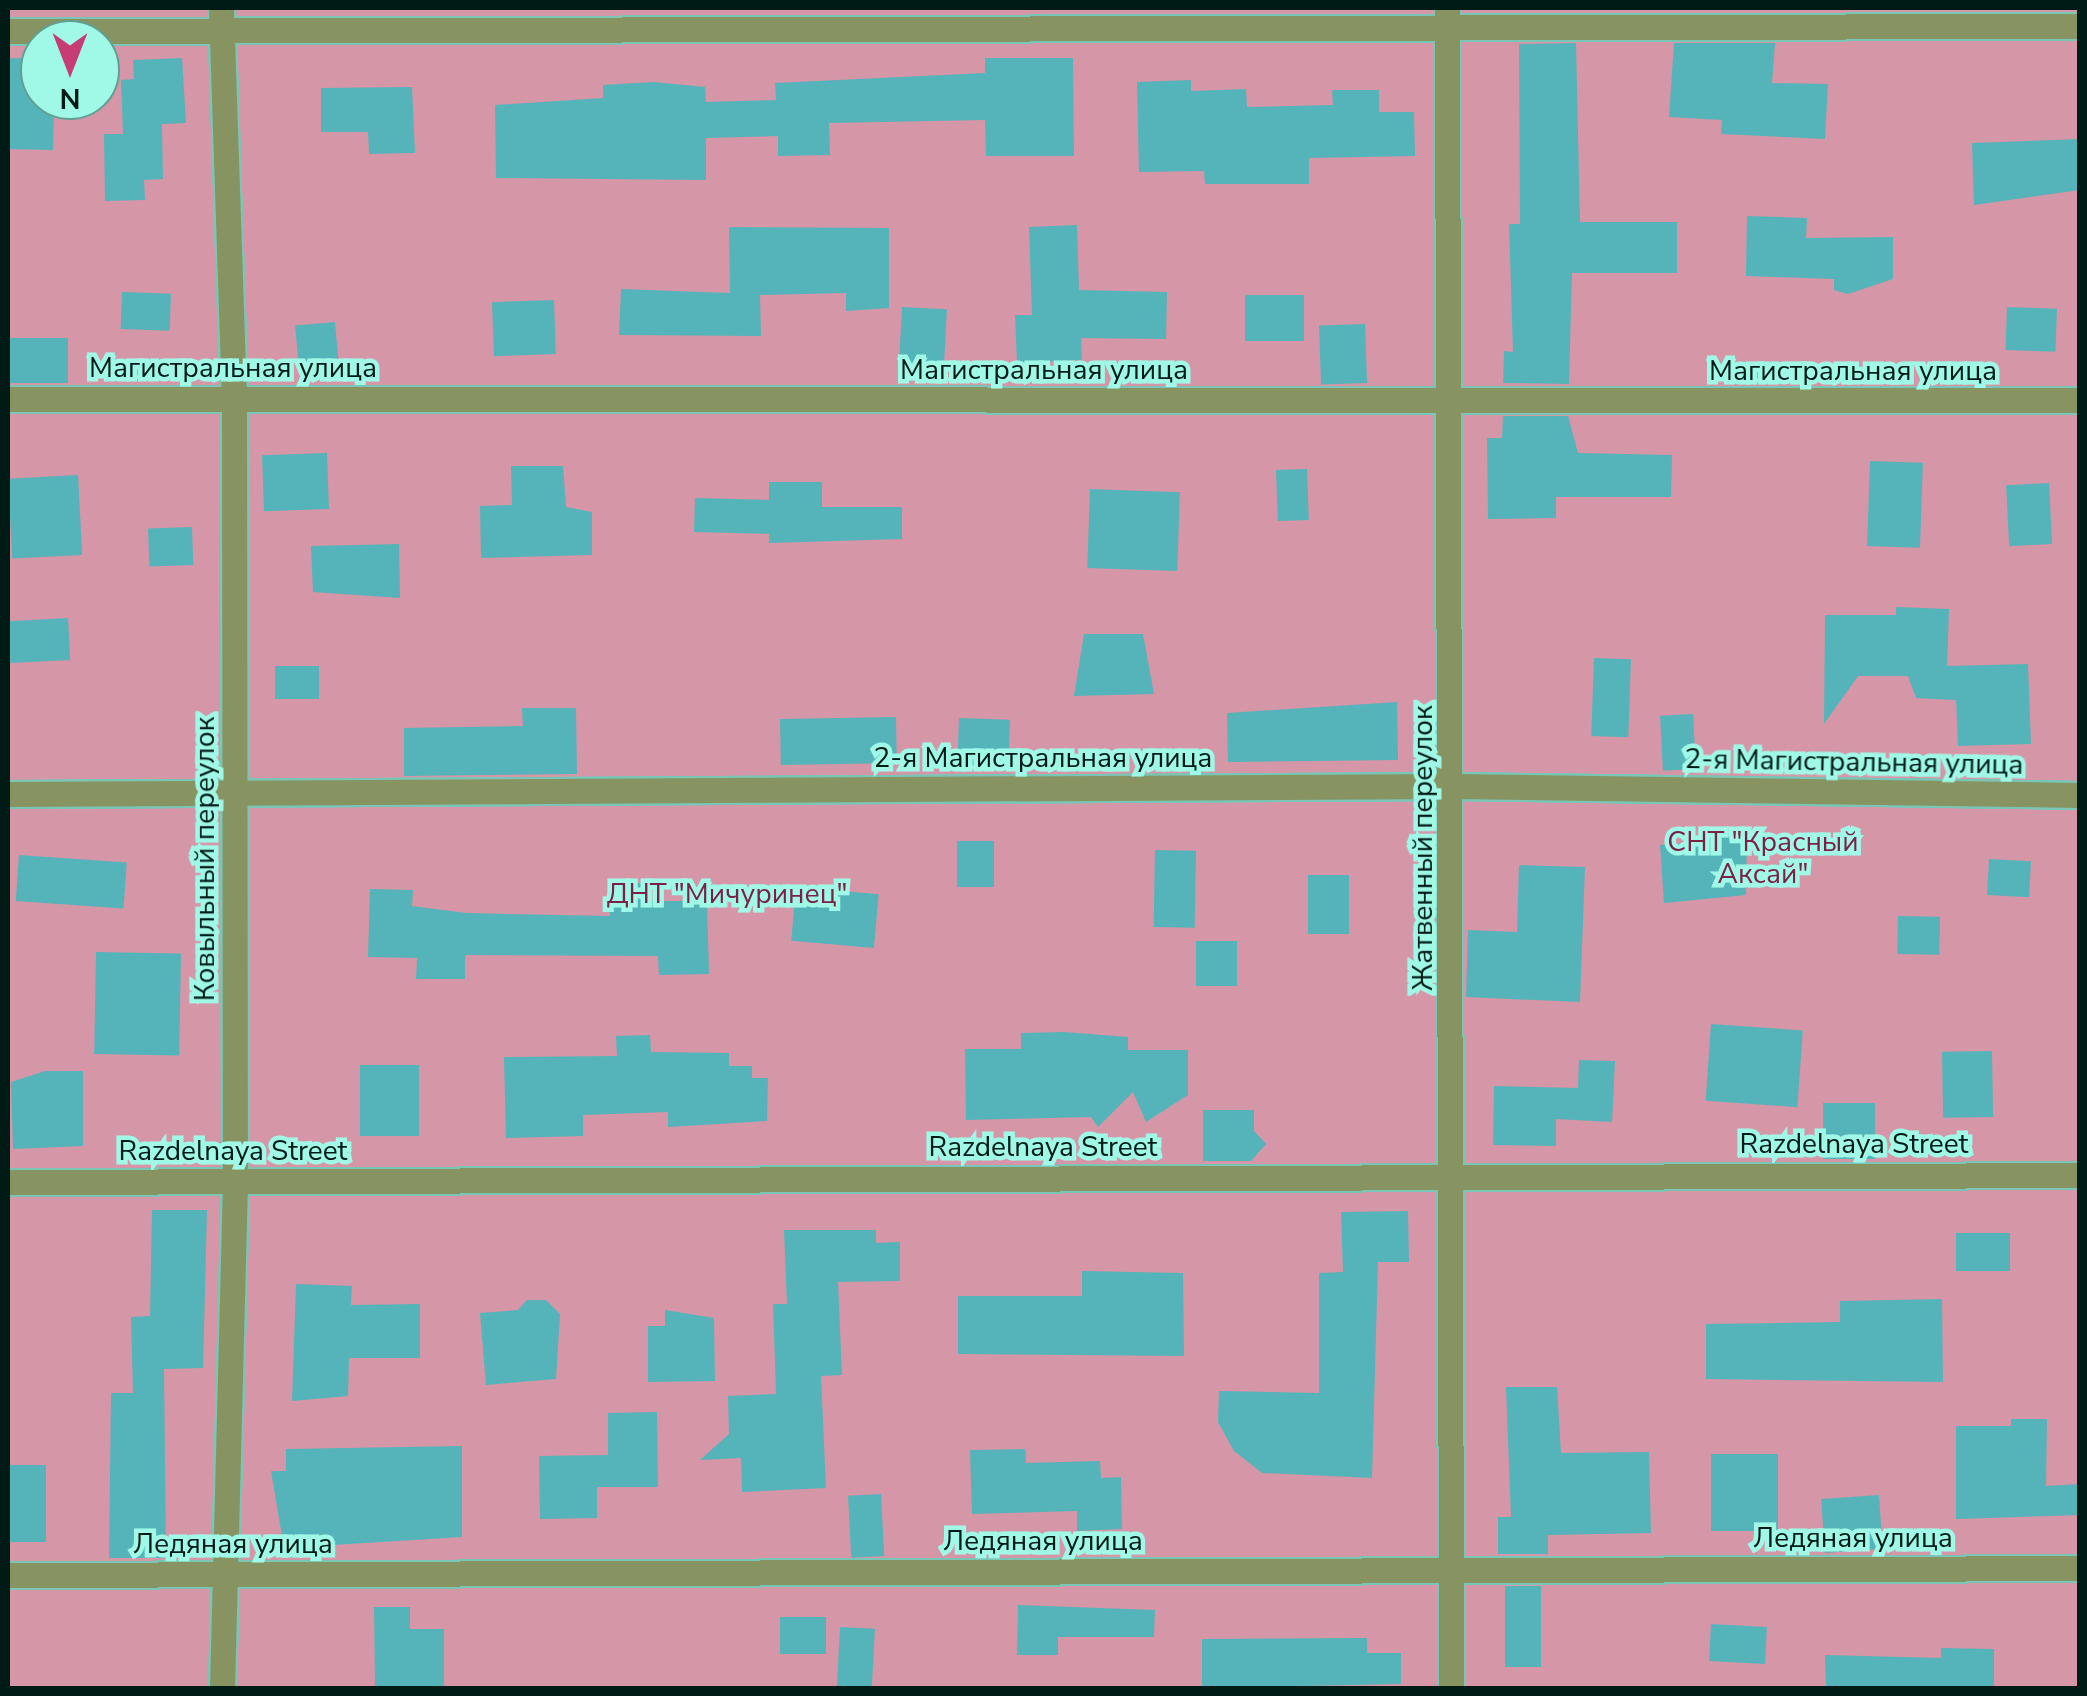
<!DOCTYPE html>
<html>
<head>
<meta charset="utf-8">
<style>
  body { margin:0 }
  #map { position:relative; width:2087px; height:1696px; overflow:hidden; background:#93ecda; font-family:"Nunito Sans",sans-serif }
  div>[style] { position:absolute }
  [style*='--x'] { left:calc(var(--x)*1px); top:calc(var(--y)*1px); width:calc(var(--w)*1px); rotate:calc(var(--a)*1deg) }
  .green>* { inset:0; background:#d596a8 }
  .building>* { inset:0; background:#55b4b9; transform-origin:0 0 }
  .roads { filter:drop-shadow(2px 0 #79c6b7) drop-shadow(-2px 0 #79c6b7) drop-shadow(0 2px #79c6b7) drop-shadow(0 -2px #79c6b7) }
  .minor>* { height:25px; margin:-12.5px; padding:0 12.5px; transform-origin:12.5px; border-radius:12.5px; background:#879461 }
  span { translate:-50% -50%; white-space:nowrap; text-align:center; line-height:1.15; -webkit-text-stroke:9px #a0f9e7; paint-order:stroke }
  .street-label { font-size:28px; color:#001a15 }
  .park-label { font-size:28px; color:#7c2045 }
  .frame { position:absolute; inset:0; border:10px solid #001a15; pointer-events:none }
  .north { position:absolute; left:20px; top:20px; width:100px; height:100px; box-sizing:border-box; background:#a0f9e7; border:2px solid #60a093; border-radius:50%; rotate:180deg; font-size:28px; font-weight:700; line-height:40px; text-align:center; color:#001a15 }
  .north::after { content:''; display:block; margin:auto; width:35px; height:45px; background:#c63c73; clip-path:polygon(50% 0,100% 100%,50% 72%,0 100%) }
</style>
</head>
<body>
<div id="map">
  <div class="green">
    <i style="clip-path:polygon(evenodd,8px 8px,2079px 8px,2079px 1688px,8px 1688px,8px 8px,40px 40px,100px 40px,100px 100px,40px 100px,40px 40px)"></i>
  </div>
  <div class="building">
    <i style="clip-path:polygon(1576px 43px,1580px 222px,1677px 222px,1677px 273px,1572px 273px,1569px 384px,1503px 383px,1504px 351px,1513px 352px,1509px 224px,1520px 224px,1519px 44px)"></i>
    <i style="clip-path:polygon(1674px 43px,1775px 43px,1772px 83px,1828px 84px,1825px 139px,1721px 134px,1722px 120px,1669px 117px)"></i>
    <i style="clip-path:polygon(8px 58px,40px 59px,40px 100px,54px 100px,53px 150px,8px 149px)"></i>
    <i style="clip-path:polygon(182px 58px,186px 123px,162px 124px,163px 179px,144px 180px,145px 200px,105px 201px,104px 134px,123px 134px,121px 80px,134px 79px,133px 60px)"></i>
    <i style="clip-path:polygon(985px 58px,1073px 58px,1074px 156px,986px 156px,985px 120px,829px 123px,830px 155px,778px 156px,778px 136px,706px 138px,706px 180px,496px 178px,495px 105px,603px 98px,603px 85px,653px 82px,705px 87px,706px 102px,776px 100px,775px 83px,985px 73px)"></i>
    <i style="clip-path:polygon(1191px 80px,1191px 91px,1246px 89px,1247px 107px,1333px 105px,1332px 90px,1379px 90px,1379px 112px,1414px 112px,1415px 156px,1309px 158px,1309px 184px,1205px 184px,1204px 171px,1139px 172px,1137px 82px)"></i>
    <i style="clip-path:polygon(412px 87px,415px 153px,369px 154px,368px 132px,321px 132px,321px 88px)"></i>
    <i style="clip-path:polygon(2080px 139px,2080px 190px,1974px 205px,1972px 143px)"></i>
    <i style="clip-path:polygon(1747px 216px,1807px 218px,1806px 238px,1893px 237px,1893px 279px,1848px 294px,1834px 290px,1834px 279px,1746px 276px)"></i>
    <i style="clip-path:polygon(1077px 225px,1079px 290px,1167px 292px,1166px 339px,1081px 338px,1082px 360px,1017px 363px,1015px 315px,1032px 315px,1029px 227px)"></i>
    <i style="clip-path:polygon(729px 227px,889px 228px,889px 308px,846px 311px,846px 293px,760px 295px,761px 336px,619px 335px,621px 289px,730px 293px)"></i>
    <i style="left:122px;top:292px;width:49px;height:37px;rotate:2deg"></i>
    <i style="left:1245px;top:295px;width:59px;height:46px"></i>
    <i style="left:554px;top:300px;width:54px;height:62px;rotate:88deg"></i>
    <i style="left:902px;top:307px;width:45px;height:64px;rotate:3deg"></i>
    <i style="left:2007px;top:307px;width:50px;height:43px;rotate:2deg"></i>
    <i style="left:335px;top:322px;width:49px;height:40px;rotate:85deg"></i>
    <i style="left:1365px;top:324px;width:59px;height:46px;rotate:88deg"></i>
    <i style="left:68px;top:338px;width:45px;height:60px;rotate:90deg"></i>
    <i style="clip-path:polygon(1503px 416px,1568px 416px,1578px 453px,1672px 455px,1671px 497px,1556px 497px,1556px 518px,1488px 519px,1487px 438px,1502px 438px)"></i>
    <i style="left:327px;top:453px;width:56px;height:65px;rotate:88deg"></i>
    <i style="left:1870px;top:461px;width:53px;height:85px;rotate:2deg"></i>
    <i style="clip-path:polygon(511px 466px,563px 466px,566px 507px,592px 512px,592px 555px,481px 558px,480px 506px,512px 505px)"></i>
    <i style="left:1307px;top:469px;width:51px;height:31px;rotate:88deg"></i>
    <i style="left:78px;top:475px;width:80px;height:70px;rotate:87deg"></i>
    <i style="clip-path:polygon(769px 482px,822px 482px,822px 507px,902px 507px,902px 539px,769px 543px,769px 534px,694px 532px,695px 498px,769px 500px)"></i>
    <i style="left:2049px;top:483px;width:61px;height:43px;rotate:87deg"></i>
    <i style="left:1090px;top:489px;width:90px;height:79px;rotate:2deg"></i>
    <i style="left:192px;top:527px;width:38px;height:44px;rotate:88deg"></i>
    <i style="clip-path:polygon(399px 544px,400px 598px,313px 592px,311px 546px)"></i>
    <i style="clip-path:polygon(1896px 607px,1949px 609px,1947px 666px,2028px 664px,2031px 744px,1958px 746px,1956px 700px,1916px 698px,1908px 676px,1858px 676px,1824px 724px,1825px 615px,1896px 615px)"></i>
    <i style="left:68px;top:618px;width:42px;height:60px;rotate:87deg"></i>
    <i style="clip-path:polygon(1084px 634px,1143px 634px,1154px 694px,1074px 696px)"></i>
    <i style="left:1594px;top:658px;width:37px;height:78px;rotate:2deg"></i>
    <i style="left:319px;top:666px;width:33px;height:44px;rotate:90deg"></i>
    <i style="clip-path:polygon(1397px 702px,1398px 760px,1228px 762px,1227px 713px)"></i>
    <i style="clip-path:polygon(522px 708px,576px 708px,577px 774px,404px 776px,404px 728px,523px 726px)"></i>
    <i style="left:1693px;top:714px;width:55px;height:33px;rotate:87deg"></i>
    <i style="left:896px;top:717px;width:46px;height:116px;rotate:89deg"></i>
    <i style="left:959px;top:718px;width:51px;height:47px;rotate:2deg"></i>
    <i style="clip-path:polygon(1709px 832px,1747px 832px,1746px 895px,1664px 903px,1660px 845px,1708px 842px)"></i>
    <i style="left:957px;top:841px;width:37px;height:46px"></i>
    <i style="left:1155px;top:850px;width:41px;height:77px;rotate:1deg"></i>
    <i style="left:19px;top:855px;width:108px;height:46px;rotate:4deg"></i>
    <i style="left:1989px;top:859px;width:42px;height:36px;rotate:3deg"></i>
    <i style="clip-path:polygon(1519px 865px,1585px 867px,1580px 1002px,1466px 997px,1468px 930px,1517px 932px)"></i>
    <i style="left:1308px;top:875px;width:41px;height:59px"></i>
    <i style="clip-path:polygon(649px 883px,649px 901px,707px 901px,709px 974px,659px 975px,658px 956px,465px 955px,465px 979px,416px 979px,417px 958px,368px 957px,370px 889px,413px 890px,412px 906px,466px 913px,610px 916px,609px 884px)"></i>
    <i style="left:796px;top:887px;width:83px;height:54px;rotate:5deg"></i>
    <i style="left:1898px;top:916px;width:42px;height:38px;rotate:1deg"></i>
    <i style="left:1196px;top:941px;width:41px;height:45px"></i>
    <i style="left:96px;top:952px;width:85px;height:102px;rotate:1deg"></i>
    <i style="left:1711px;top:1024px;width:92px;height:77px;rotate:4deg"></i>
    <i style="clip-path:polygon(1064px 1032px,1128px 1037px,1128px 1050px,1188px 1050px,1188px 1095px,1146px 1122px,1133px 1092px,1098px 1127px,1091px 1117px,966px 1120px,965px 1049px,1021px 1049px,1021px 1033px)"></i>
    <i style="clip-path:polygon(650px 1035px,651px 1052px,729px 1053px,729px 1066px,752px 1066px,752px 1078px,768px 1078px,767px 1121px,668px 1127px,668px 1112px,583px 1115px,583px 1136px,506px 1138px,504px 1057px,617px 1056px,616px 1036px)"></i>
    <i style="left:1992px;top:1051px;width:66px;height:50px;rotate:89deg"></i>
    <i style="clip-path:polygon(1579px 1060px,1615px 1061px,1612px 1122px,1556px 1119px,1556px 1146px,1493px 1145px,1494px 1086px,1578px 1088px)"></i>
    <i style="left:360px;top:1065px;width:59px;height:71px"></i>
    <i style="clip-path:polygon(45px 1071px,83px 1071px,83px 1146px,13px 1149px,11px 1082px)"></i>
    <i style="left:1875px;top:1103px;width:56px;height:52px;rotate:90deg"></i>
    <i style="clip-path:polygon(1203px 1110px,1254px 1110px,1254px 1131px,1266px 1144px,1251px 1161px,1203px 1161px)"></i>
    <i style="clip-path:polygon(152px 1210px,207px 1210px,203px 1368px,164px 1369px,166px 1558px,109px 1558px,111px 1393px,133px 1393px,131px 1317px,150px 1316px)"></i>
    <i style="clip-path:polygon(1408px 1211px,1409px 1262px,1378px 1262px,1372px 1478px,1262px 1473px,1234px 1451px,1218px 1422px,1219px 1391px,1319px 1393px,1319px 1273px,1343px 1272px,1341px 1212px)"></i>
    <i style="clip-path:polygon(784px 1230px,876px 1230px,876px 1243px,900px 1242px,900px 1281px,838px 1282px,842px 1375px,821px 1376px,826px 1488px,742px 1492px,741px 1458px,700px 1460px,729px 1434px,728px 1396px,776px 1394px,773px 1304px,787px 1304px)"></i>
    <i style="left:1956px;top:1233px;width:54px;height:38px"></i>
    <i style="clip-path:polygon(1082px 1271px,1183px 1273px,1184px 1356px,958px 1354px,958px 1296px,1082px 1296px)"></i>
    <i style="clip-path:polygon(296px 1284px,352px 1286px,351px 1305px,420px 1304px,420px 1358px,349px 1358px,348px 1396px,292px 1401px)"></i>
    <i style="clip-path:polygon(1942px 1299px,1943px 1382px,1706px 1379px,1706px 1324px,1840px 1322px,1840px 1301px)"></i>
    <i style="clip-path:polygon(527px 1300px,546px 1300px,560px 1314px,556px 1379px,486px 1385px,480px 1313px,518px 1310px)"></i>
    <i style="clip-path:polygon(665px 1310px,714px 1318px,715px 1381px,648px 1382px,648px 1326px,665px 1326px)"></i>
    <i style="clip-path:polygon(1506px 1387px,1557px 1387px,1561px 1453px,1649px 1452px,1651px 1533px,1548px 1535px,1548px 1554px,1498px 1554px,1498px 1517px,1511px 1517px)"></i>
    <i style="clip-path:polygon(657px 1412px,658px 1487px,597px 1487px,597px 1518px,540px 1519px,539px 1456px,608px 1455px,608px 1413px)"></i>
    <i style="clip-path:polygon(2011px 1419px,2047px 1419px,2046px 1486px,2080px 1484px,2080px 1515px,1956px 1519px,1956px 1426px,2011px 1426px)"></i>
    <i style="clip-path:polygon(462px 1446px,462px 1537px,284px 1548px,271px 1471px,286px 1471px,286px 1449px)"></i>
    <i style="clip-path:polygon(1025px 1449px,1026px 1463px,1100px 1461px,1101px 1478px,1121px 1477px,1122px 1529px,1077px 1531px,1077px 1511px,972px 1514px,970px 1450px)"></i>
    <i style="left:1711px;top:1454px;width:67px;height:77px"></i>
    <i style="left:8px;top:1465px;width:38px;height:77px"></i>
    <i style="left:881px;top:1494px;width:62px;height:33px;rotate:87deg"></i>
    <i style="left:1879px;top:1495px;width:54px;height:58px;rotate:86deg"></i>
    <i style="left:1505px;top:1586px;width:36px;height:81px"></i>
    <i style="clip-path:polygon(1018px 1605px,1155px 1610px,1154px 1637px,1058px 1637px,1058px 1655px,1017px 1655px)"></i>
    <i style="clip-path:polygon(374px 1607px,410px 1607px,410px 1629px,444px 1629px,444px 1688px,375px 1688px)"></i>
    <i style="left:780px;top:1617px;width:46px;height:37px"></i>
    <i style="left:1711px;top:1624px;width:56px;height:37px;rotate:3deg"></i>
    <i style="left:840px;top:1627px;width:35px;height:60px;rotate:3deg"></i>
    <i style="clip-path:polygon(1367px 1638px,1367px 1653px,1401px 1653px,1401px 1684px,1202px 1688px,1202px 1639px)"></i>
    <i style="clip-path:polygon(1941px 1648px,1994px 1649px,1994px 1688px,1826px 1688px,1825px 1655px,1941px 1658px)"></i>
  </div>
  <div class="roads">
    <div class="minor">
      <i style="--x:221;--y:8;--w:389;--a:88.1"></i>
      <i style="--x:234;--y:397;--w:785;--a:89.93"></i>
      <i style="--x:235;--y:1182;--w:506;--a:91.47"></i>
      <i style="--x:1447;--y:8;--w:1680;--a:89.86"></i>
      <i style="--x:8;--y:31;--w:2072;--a:-0.14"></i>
      <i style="--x:8;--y:399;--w:2072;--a:0.03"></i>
      <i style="--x:8;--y:794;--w:1445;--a:-0.32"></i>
      <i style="--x:1453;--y:786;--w:627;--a:0.82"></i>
      <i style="--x:8;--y:1182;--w:2072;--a:-0.19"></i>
      <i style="--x:8;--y:1575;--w:2072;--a:-0.19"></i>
    </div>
  </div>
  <div class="street-label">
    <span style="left:233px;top:368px">Магистральная улица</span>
    <span style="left:1044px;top:370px">Магистральная улица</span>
    <span style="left:1853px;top:371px">Магистральная улица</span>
    <span style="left:1043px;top:758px">2-я Магистральная улица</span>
    <span style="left:1854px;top:762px;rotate:1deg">2-я Магистральная улица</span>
    <span style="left:1423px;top:848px;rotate:-90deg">Жатвенный переулок</span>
    <span style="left:205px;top:859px;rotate:-90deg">Ковыльный переулок</span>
    <span style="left:1854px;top:1144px">Razdelnaya Street</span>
    <span style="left:1043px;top:1147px">Razdelnaya Street</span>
    <span style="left:233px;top:1151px">Razdelnaya Street</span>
    <span style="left:1853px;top:1538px">Ледяная улица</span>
    <span style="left:1043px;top:1541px">Ледяная улица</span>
    <span style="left:233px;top:1544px">Ледяная улица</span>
  </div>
  <div class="park-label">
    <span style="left:1763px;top:858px">СНТ "Красный<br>Аксай"</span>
    <span style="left:727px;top:894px">ДНТ "Мичуринец"</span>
  </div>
  <div class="frame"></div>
  <div class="north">N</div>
</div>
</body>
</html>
